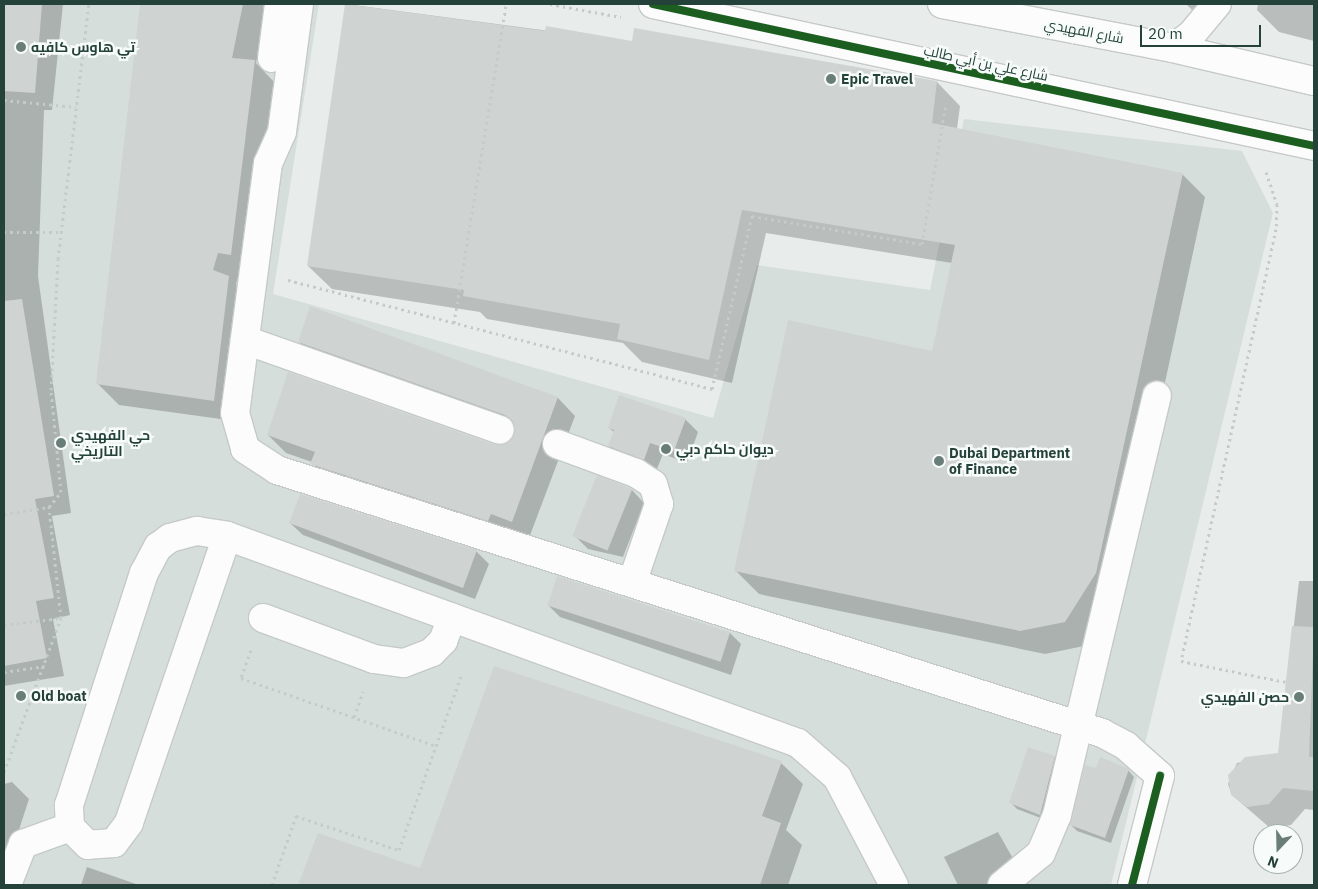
<!DOCTYPE html>
<html>
<head>
<meta charset="utf-8">
<style>
  body { margin:0 }
  #map { position:relative; width:1318px; height:889px; overflow:hidden; background:#e8edeb; font-family:"IBM Plex Sans",Cairo,sans-serif }
  div>[style] { position:absolute }
  [style*='--x'] { left:calc(var(--x)*1px); top:calc(var(--y)*1px); width:calc(var(--w)*1px); rotate:calc(var(--a)*1deg) }
  .built>* { inset:0; background:#d6dedb }
  .shadow>* { inset:0; background:#0003 }
  .building>* { inset:0; background:#cfd4d2; transform-origin:0 0 }
  .path>* { height:3px; margin-top:-1.5px; transform-origin:0; background:repeating-linear-gradient(90deg,#c3ccca 0 2.5px,transparent 0 6.5px) }
  .roads { filter:drop-shadow(1px 0 #c5cac8) drop-shadow(-1px 0 #c5cac8) drop-shadow(0 1px #c5cac8) drop-shadow(0 -1px #c5cac8) }
  .minor>* { height:28px; margin:-14px; padding:0 14px; transform-origin:14px; border-radius:14px; background:#fcfcfc }
  .cycleway>* { height:8px; margin:-4px; padding:0 4px; transform-origin:4px; border-radius:4px; background:#1b5e20 }
  .dots>* { width:14px; height:14px; translate:-50% -50%; box-sizing:border-box; border:2px solid #f7fbf9; border-radius:50% }
  span { translate:-50% -50%; white-space:nowrap; text-align:center; line-height:1.15; -webkit-text-stroke:5px #f7fbf9; paint-order:stroke }
  .street-label { font-size:14px; color:#24423a }
  .poi-label { font-size:14px; color:#24423a; font-weight:700 }
  .left { translate:0 -50%; text-align:left }
  .right { translate:-100% -50%; text-align:right }
  .frame { position:absolute; inset:0; border:5px solid #24423a; pointer-events:none }
  .north { position:absolute; left:1253px; top:824px; width:50px; height:50px; box-sizing:border-box; background:#f7fbf9; border:1px solid #a3b1ad; border-radius:50%; rotate:201deg; font-size:14px; font-weight:700; line-height:20px; text-align:center; color:#24423a }
  .north::after { content:''; display:block; margin:auto; width:18px; height:22px; background:#697e78; clip-path:polygon(50% 0,100% 100%,50% 72%,0 100%) }
  .scale { position:absolute; left:1140px; top:25px; width:121px; height:22px; box-sizing:border-box; border:2px solid #24423a; border-top:0; padding-left:6px; font-size:15px; line-height:18px; white-space:nowrap; color:#24423a; -webkit-text-stroke:4px #f7fbf9; paint-order:stroke }
</style>
</head>
<body>
<div id="map">
  <div class="built">
    <i style="clip-path:polygon(4px 4px,319px 4px,273px 294px,713px 418px,757px 265px,930px 290px,964px 119px,1242px 151px,1273px 213px,1111px 885px,4px 885px)"></i>
  </div>
  <div class="shadow">
    <i style="clip-path:polygon(4px 4px,63px 4px,52px 110px,44px 110px,38px 276px,71px 513px,52px 516px,70px 615px,53px 619px,64px 676px,4px 686px)"></i>
    <i style="clip-path:polygon(150px 4px,268px 4px,256px 63px,275px 83px,252px 275px,239px 273px,236px 284px,250px 298px,235px 421px,119px 405px,98px 384px)"></i>
    <i style="clip-path:polygon(346px 4px,937px 82px,960px 106px,957px 129px,1182px 174px,1205px 197px,1119px 596px,1089px 645px,1045px 654px,759px 594px,735px 570px,933px 352px,952px 263px,766px 233px,732px 383px,642px 362px,623px 343px,487px 319px,480px 312px,332px 289px,308px 266px)"></i>
    <i style="clip-path:polygon(1186px 4px,1208px 4px,1194px 12px)"></i>
    <i style="clip-path:polygon(1258px 4px,1314px 4px,1314px 41px,1279px 32px,1257px 10px)"></i>
    <i style="clip-path:polygon(299px 342px,558px 398px,575px 416px,529px 538px,329px 482px,312px 462px,286px 453px,268px 435px,495px 446px,510px 443px,516px 435px,515px 429px,317px 359px)"></i>
    <i style="clip-path:polygon(685px 419px,698px 432px,687px 463px,663px 454px,656px 471px,622px 458px,609px 446px,614px 432px,609px 428px)"></i>
    <i style="clip-path:polygon(598px 477px,632px 490px,644px 503px,623px 557px,588px 549px,576px 537px)"></i>
    <i style="clip-path:polygon(290px 523px,476px 551px,489px 564px,475px 599px,303px 535px)"></i>
    <i style="clip-path:polygon(1299px 581px,1314px 581px,1314px 810px,1305px 809px,1291px 825px,1270px 828px,1232px 795px,1228px 784px,1237px 763px,1279px 754px)"></i>
    <i style="clip-path:polygon(548px 605px,729px 632px,741px 644px,731px 675px,560px 617px)"></i>
    <i style="clip-path:polygon(1054px 757px,1061px 763px,1046px 820px,1017px 809px,1011px 803px)"></i>
    <i style="clip-path:polygon(781px 763px,803px 784px,786px 830px,802px 845px,788px 885px,657px 885px,663px 869px,630px 857px,620px 885px,299px 885px,318px 834px,421px 869px)"></i>
    <i style="clip-path:polygon(1128px 770px,1134px 777px,1111px 843px,1077px 831px,1071px 825px)"></i>
    <i style="clip-path:polygon(12px 782px,29px 799px,4px 876px,4px 784px)"></i>
    <i style="clip-path:polygon(998px 832px,1016px 864px,993px 885px,958px 885px,944px 857px)"></i>
    <i style="clip-path:polygon(87px 867px,139px 885px,81px 885px)"></i>
  </div>
  <div class="building">
    <i style="clip-path:polygon(4px 4px,42px 4px,35px 93px,4px 91px)"></i>
    <i style="clip-path:polygon(140px 4px,243px 4px,232px 58px,255px 60px,231px 255px,218px 253px,213px 270px,229px 276px,214px 401px,96px 384px)"></i>
    <i style="clip-path:polygon(345px 4px,545px 31px,546px 26px,632px 41px,634px 28px,937px 81px,932px 123px,1183px 173px,1096px 573px,1065px 622px,1020px 631px,734px 571px,788px 320px,932px 351px,955px 245px,742px 210px,709px 360px,617px 339px,620px 324px,463px 296px,464px 290px,307px 266px)"></i>
    <i style="clip-path:polygon(22px 299px,54px 496px,35px 499px,54px 598px,36px 601px,47px 658px,4px 666px,4px 301px)"></i>
    <i style="clip-path:polygon(310px 306px,558px 397px,512px 522px,491px 514px,488px 521px,310px 464px,315px 452px,267px 435px,288px 372px,495px 445px,510px 442px,515px 435px,512px 420px,505px 415px,298px 342px)"></i>
    <i style="clip-path:polygon(619px 395px,686px 418px,674px 451px,650px 443px,644px 460px,608px 446px,614px 430px,608px 428px)"></i>
    <i style="left:597px;top:475px;width:38px;height:66px;rotate:22deg"></i>
    <i style="clip-path:polygon(300px 494px,477px 550px,463px 588px,289px 523px)"></i>
    <i style="left:557px;top:576px;width:182px;height:31px;rotate:18deg"></i>
    <i style="clip-path:polygon(1292px 626px,1314px 627px,1309px 757px,1314px 757px,1314px 791px,1283px 788px,1269px 804px,1247px 807px,1231px 795px,1228px 775px,1245px 757px,1278px 753px)"></i>
    <i style="clip-path:polygon(494px 666px,782px 761px,762px 816px,781px 823px,760px 885px,298px 885px,318px 833px,420px 868px)"></i>
    <i style="clip-path:polygon(1028px 747px,1055px 756px,1040px 815px,1009px 803px)"></i>
    <i style="clip-path:polygon(1100px 757px,1129px 769px,1105px 838px,1070px 825px,1085px 765px,1096px 768px)"></i>
  </div>
  <div class="path">
    <i style="--x:550;--y:4;--w:72;--a:10.4"></i>
    <i style="--x:4;--y:100;--w:72;--a:5.6"></i>
    <i style="--x:1266;--y:172;--w:34;--a:71"></i>
    <i style="--x:1277;--y:204;--w:25;--a:92"></i>
    <i style="--x:1276;--y:229;--w:442;--a:102.4"></i>
    <i style="--x:1181;--y:661;--w:107;--a:11.3"></i>
    <i style="--x:4;--y:232;--w:57;--a:0"></i>
    <i style="--x:288;--y:280;--w:438;--a:14.4"></i>
    <i style="--x:712;--y:389;--w:178;--a:-77"></i>
    <i style="--x:752;--y:216;--w:172;--a:9.4"></i>
    <i style="--x:922;--y:244;--w:143;--a:-80.3"></i>
    <i style="--x:454;--y:323;--w:323;--a:-80.7"></i>
    <i style="--x:4;--y:514;--w:46;--a:-8.8"></i>
    <i style="--x:4;--y:625;--w:57;--a:-7"></i>
    <i style="--x:251;--y:650;--w:30;--a:110"></i>
    <i style="--x:241;--y:678;--w:207;--a:19.2"></i>
    <i style="--x:4;--y:672;--w:41;--a:-8.3"></i>
    <i style="--x:354;--y:717;--w:27;--a:-70"></i>
    <i style="--x:4;--y:772;--w:164;--a:-69.7"></i>
    <i style="--x:61;--y:618;--w:112;--a:-96.2"></i>
    <i style="--x:49;--y:507;--w:19;--a:-51"></i>
    <i style="--x:61;--y:492;--w:102;--a:-95.6"></i>
    <i style="--x:51;--y:390;--w:131;--a:-86.9"></i>
    <i style="--x:58;--y:259;--w:257;--a:-83.1"></i>
    <i style="--x:272;--y:885;--w:73;--a:-70.8"></i>
    <i style="--x:296;--y:816;--w:108;--a:18.3"></i>
    <i style="--x:399;--y:850;--w:188;--a:-70.4"></i>
  </div>
  <div class="roads">
    <div class="minor">
      <i style="--x:299;--y:4;--w:129;--a:97.6"></i>
      <i style="--x:282;--y:132;--w:34;--a:114"></i>
      <i style="--x:268;--y:163;--w:252;--a:97.5"></i>
      <i style="--x:235;--y:413;--w:37;--a:74"></i>
      <i style="--x:245;--y:449;--w:38;--a:33"></i>
      <i style="--x:277;--y:470;--w:866;--a:17.68"></i>
      <i style="--x:1102;--y:733;--w:27;--a:28"></i>
      <i style="--x:1126;--y:746;--w:45;--a:41.4"></i>
      <i style="--x:1160;--y:776;--w:113;--a:104.4"></i>
      <i style="--x:653;--y:4;--w:676;--a:12.12"></i>
      <i style="--x:942;--y:4;--w:235;--a:10.8"></i>
      <i style="--x:1173;--y:48;--w:145;--a:13.2"></i>
      <i style="--x:1173;--y:48;--w:22;--a:-36"></i>
      <i style="--x:1191;--y:35;--w:40;--a:-50"></i>
      <i style="--x:272;--y:58;--w:54;--a:-82.6"></i>
      <i style="--x:245;--y:340;--w:270;--a:19.4"></i>
      <i style="--x:557;--y:444;--w:84;--a:20.2"></i>
      <i style="--x:636;--y:473;--w:20;--a:33"></i>
      <i style="--x:653;--y:484;--w:21;--a:73"></i>
      <i style="--x:659;--y:504;--w:83;--a:108.9"></i>
      <i style="--x:197;--y:531;--w:30;--a:9"></i>
      <i style="--x:227;--y:536;--w:303;--a:108.9"></i>
      <i style="--x:129;--y:823;--w:25;--a:127"></i>
      <i style="--x:114;--y:843;--w:26;--a:176"></i>
      <i style="--x:88;--y:845;--w:25;--a:-135"></i>
      <i style="--x:70;--y:827;--w:22;--a:-93"></i>
      <i style="--x:69;--y:805;--w:244;--a:-72.1"></i>
      <i style="--x:144;--y:573;--w:30;--a:-62"></i>
      <i style="--x:158;--y:547;--w:15;--a:-37"></i>
      <i style="--x:170;--y:538;--w:28;--a:-15"></i>
      <i style="--x:227;--y:536;--w:607;--a:19.93"></i>
      <i style="--x:798;--y:743;--w:52;--a:41.1"></i>
      <i style="--x:837;--y:777;--w:122;--a:62.2"></i>
      <i style="--x:263;--y:618;--w:118;--a:20.3"></i>
      <i style="--x:374;--y:659;--w:30;--a:8"></i>
      <i style="--x:404;--y:663;--w:30;--a:-21"></i>
      <i style="--x:432;--y:652;--w:16;--a:-45"></i>
      <i style="--x:443;--y:641;--w:25;--a:-69"></i>
      <i style="--x:7;--y:885;--w:44;--a:-68.7"></i>
      <i style="--x:23;--y:844;--w:50;--a:-19.9"></i>
      <i style="--x:1002;--y:885;--w:50;--a:-39.4"></i>
      <i style="--x:1041;--y:853;--w:41;--a:-67.2"></i>
      <i style="--x:1057;--y:815;--w:431;--a:-76.6"></i>
    </div>
  </div>
  <div class="cycleway">
    <i style="--x:653;--y:4;--w:676;--a:12.12"></i>
    <i style="--x:1132;--y:885;--w:113;--a:-75.6"></i>
  </div>
  <div class="dots">
    <i style="left:21px;top:47px;background:#697e78"></i>
    <i style="left:831px;top:79px;background:#697e78"></i>
    <i style="left:61px;top:443px;background:#697e78"></i>
    <i style="left:666px;top:449px;background:#697e78"></i>
    <i style="left:939px;top:461px;background:#697e78"></i>
    <i style="left:21px;top:696px;background:#697e78"></i>
    <i style="left:1299px;top:697px;background:#697e78"></i>
  </div>
  <div class="street-label">
    <span style="left:1084px;top:31px;rotate:11deg">شارع الفهيدي</span>
    <span style="left:986px;top:63px;rotate:12deg">شارع علي بن أبي طالب</span>
  </div>
  <div class="poi-label">
    <span class="left" style="left:31px;top:47px">تي هاوس كافيه</span>
    <span class="left" style="left:841px;top:79px">Epic Travel</span>
    <span class="left" style="left:71px;top:443px">حي الفهيدي<br>التاريخي</span>
    <span class="left" style="left:676px;top:449px">ديوان حاكم دبي</span>
    <span class="left" style="left:949px;top:461px">Dubai Department<br>of Finance</span>
    <span class="left" style="left:31px;top:696px">Old boat</span>
    <span class="right" style="left:1289px;top:697px">حصن الفهيدي</span>
  </div>
  <div class="frame"></div>
  <div class="north">N</div>
  <div class="scale">20 m</div>
</div>
</body>
</html>
